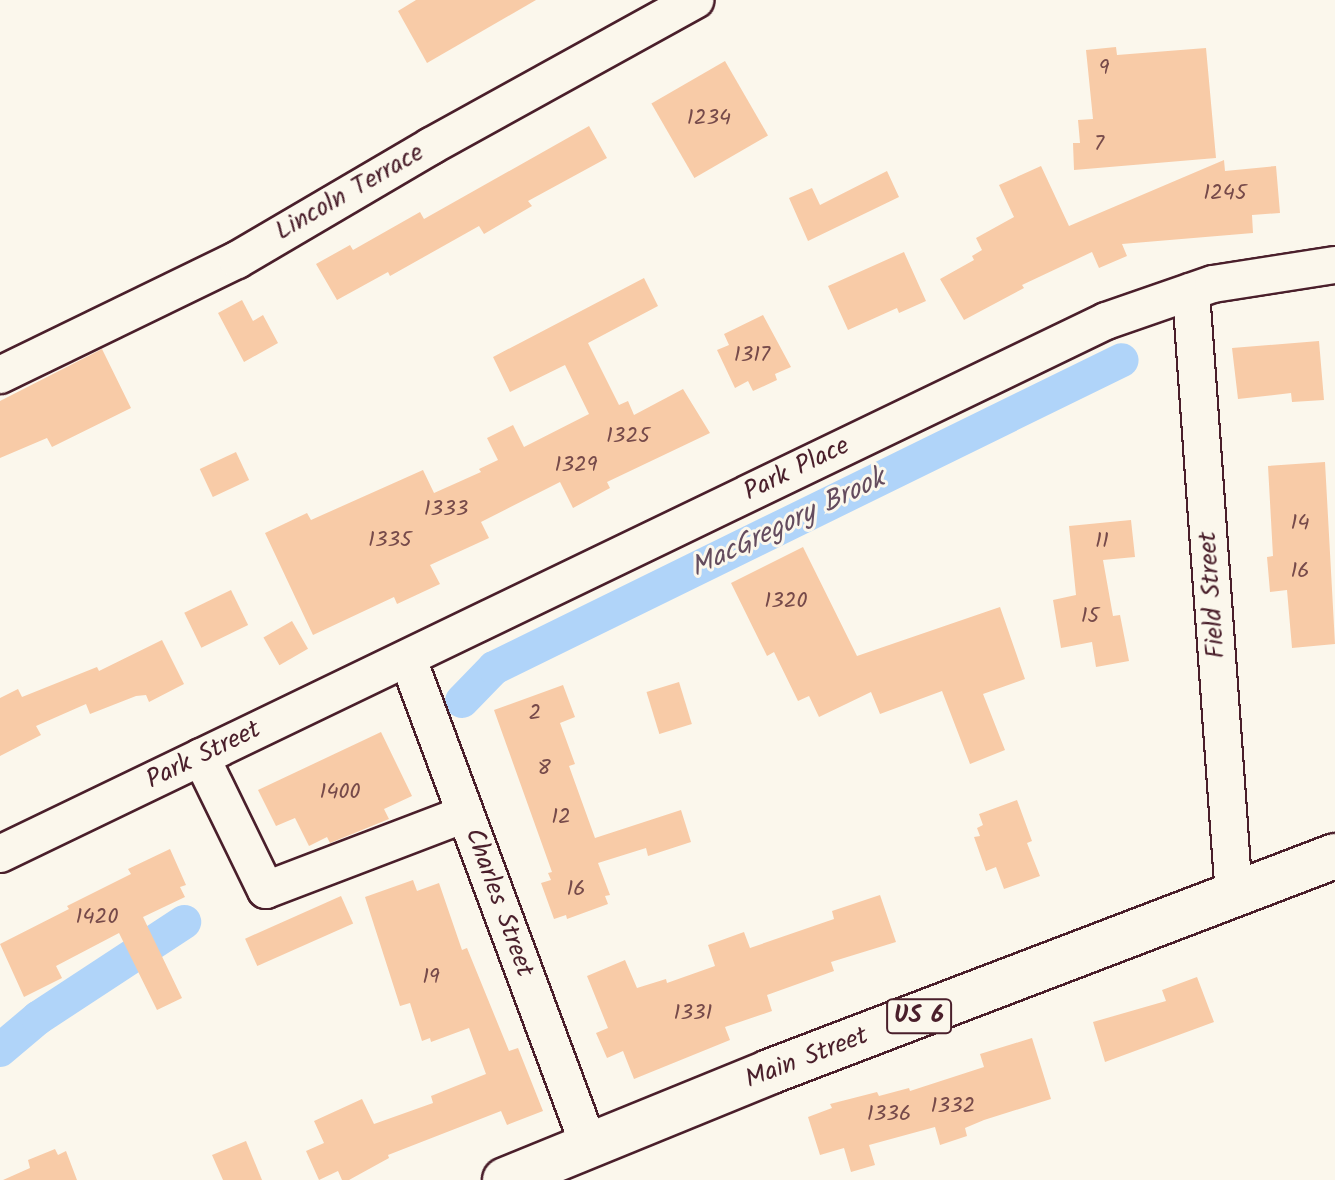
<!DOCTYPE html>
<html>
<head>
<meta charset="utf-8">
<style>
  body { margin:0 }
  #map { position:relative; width:1335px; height:1180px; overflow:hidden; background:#fbf7ec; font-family:Kalam,sans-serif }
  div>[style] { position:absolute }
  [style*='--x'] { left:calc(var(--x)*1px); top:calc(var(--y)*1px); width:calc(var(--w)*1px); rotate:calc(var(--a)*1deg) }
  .canal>* { height:34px; margin:-17px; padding:0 17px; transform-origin:17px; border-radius:17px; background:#b0d4f9 }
  .building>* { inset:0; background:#f8cba7; transform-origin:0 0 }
  .roads { filter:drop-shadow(2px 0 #4a1f2b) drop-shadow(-2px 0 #4a1f2b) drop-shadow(0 2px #4a1f2b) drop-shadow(0 -2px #4a1f2b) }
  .minor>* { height:36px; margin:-18px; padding:0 18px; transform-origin:18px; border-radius:18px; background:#fbf7ec }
  .major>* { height:44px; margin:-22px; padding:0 22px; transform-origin:22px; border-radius:22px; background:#fbf7ec }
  span { translate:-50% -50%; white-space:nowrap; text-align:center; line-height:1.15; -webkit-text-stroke:6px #fbf7ec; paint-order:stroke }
  .number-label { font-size:22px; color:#764a4a }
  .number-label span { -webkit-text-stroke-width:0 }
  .shield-label span { padding:2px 6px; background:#fbf7ec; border:2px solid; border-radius:6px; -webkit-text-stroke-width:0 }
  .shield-label { font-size:24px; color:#4a1f2b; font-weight:700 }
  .street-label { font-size:26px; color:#4a1f2b }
  .water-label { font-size:28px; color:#644c5e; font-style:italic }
</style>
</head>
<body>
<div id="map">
  <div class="canal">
    <i style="--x:462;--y:701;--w:46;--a:-45.9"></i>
    <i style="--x:494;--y:668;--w:699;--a:-26.13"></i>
    <i style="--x:0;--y:1050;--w:50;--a:-40.1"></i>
    <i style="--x:38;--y:1018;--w:175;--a:-33.3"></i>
  </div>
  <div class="building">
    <i style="clip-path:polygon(416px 0,536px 0,427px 63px,398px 11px)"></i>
    <i style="clip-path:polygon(1116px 47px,1117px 55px,1206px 48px,1216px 158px,1074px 170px,1073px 143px,1080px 143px,1078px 120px,1093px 119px,1086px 50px)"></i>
    <i style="left:725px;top:61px;width:86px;height:85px;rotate:60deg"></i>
    <i style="clip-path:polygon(589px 126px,607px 158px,528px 201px,532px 206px,484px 234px,479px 226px,390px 276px,388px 272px,337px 300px,316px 264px,350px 245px,353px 250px,420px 212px,424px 219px)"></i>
    <i style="clip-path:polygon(1224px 160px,1225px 171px,1276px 166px,1280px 213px,1252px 215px,1253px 233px,1122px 244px,1127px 256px,1099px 268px,1092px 252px,1022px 285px,1024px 288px,964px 320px,940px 279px,974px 260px,972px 256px,982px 250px,976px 238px,1014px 217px,999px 185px,1041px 166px,1069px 226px)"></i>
    <i style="clip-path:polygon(887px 171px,899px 197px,808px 241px,789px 198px,812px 188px,820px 205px)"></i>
    <i style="clip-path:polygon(904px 252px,926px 301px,899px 313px,897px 308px,848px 330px,828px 286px)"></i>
    <i style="clip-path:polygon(644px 278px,658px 306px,588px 343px,619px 405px,628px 401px,634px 415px,683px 389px,710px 433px,607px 482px,610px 488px,573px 508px,560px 482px,481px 522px,489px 538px,430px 565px,440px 584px,397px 604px,394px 597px,313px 635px,265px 533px,307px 513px,311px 520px,423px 470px,434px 493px,481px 472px,479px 469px,498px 460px,487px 438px,513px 425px,524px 447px,589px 414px,565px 365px,510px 392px,493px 357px)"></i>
    <i style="clip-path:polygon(242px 300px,253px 321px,263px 315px,278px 343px,244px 362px,218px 313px)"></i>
    <i style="clip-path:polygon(763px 315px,791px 367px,775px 374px,777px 380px,753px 391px,748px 381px,735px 388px,717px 350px,729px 345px,724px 334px)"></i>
    <i style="clip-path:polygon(1319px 341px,1324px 400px,1292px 402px,1291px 393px,1238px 399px,1232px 348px)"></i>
    <i style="clip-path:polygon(102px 349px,131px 408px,52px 447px,47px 438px,0 458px,0 401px)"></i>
    <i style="left:236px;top:452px;width:31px;height:40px;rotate:65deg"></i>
    <i style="clip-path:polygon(1325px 462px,1335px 644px,1292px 648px,1287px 590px,1270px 592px,1267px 557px,1273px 556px,1268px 466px)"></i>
    <i style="clip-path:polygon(1131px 520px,1135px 557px,1103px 560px,1113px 616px,1120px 615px,1129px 661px,1096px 667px,1092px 642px,1061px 648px,1053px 600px,1076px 595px,1069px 526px)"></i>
    <i style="clip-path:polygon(803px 547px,857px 656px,1000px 607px,1025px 679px,983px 694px,1005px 750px,970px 764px,942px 691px,880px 714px,871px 692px,819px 717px,809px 696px,798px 701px,774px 652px,767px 656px,731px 583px)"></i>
    <i style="left:231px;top:590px;width:39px;height:52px;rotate:64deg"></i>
    <i style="left:292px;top:621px;width:32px;height:33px;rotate:60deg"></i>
    <i style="clip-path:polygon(162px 640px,184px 684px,149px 702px,146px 695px,136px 696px,90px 714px,86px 704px,36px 726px,41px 735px,0 756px,0 698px,18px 689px,22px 697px,97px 667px,99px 671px)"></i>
    <i style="left:679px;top:682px;width:44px;height:34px;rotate:73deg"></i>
    <i style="clip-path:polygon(563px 685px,575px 717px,560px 723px,575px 764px,569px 766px,595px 838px,681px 810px,691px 842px,648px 856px,646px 848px,598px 863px,610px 895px,605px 896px,608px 904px,567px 919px,566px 915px,554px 919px,541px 883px,551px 880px,548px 873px,552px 872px,494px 710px)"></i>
    <i style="clip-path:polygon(381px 732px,412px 796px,384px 809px,389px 819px,330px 843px,327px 837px,309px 846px,295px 818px,276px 826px,258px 790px)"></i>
    <i style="clip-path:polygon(1017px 800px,1032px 841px,1027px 843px,1040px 876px,1004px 889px,996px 867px,986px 871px,974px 837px,980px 836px,977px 828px,983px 825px,979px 814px)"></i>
    <i style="clip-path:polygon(170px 849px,186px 885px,180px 887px,185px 897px,143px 917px,182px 998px,157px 1010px,119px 933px,56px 966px,62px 978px,24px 997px,0 944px,69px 909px,67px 906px,131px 874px,128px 869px)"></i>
    <i style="clip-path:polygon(413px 880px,417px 891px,439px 883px,462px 950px,467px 948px,509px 1051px,518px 1048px,543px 1111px,507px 1125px,501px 1111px,388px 1155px,389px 1158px,349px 1180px,342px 1180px,338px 1171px,319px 1180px,306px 1151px,324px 1143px,314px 1121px,362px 1099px,374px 1124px,433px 1103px,431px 1096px,486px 1074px,469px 1028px,431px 1042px,430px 1038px,422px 1041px,410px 1003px,400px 1006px,365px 897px)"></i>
    <i style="clip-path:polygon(880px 895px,896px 942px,831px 962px,834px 971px,767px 995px,772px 1011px,725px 1027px,730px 1040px,634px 1079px,623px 1051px,607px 1058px,596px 1033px,608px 1028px,587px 976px,625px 960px,637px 988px,666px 979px,667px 983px,715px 966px,708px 945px,744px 932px,750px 948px,834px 919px,832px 911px)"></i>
    <i style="left:341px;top:896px;width:30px;height:105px;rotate:66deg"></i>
    <i style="clip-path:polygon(1197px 977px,1214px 1022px,1105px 1062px,1093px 1022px,1166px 1001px,1162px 990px)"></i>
    <i style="clip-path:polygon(1032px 1038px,1051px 1099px,984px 1120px,965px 1128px,967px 1136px,940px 1145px,935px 1127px,869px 1145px,875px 1165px,851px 1172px,844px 1148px,820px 1155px,808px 1117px,832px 1108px,830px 1104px,877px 1092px,879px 1096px,909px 1088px,910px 1091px,984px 1067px,980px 1054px)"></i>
    <i style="clip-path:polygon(246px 1141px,262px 1180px,223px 1180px,212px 1155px)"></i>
    <i style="clip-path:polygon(55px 1149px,58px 1155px,66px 1151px,77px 1180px,3px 1180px,30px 1168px,28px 1160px)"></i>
  </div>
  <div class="roads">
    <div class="minor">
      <i style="--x:1191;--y:292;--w:607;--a:85.93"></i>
      <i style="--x:0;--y:375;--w:263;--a:-25.9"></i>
      <i style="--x:237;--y:260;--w:225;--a:-30.4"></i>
      <i style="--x:431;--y:146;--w:302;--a:-28.9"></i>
      <i style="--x:408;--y:659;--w:520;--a:69.61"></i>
      <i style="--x:201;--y:757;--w:148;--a:64"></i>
      <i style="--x:266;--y:890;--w:213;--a:-20.9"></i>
      <i style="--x:0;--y:854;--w:1228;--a:-25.73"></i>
      <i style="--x:1106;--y:321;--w:113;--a:-19.1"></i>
      <i style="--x:1213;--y:284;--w:123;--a:-8.9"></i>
    </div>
    <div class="major">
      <i style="--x:505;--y:1180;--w:285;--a:-22.2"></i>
      <i style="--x:769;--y:1072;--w:606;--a:-20.89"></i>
    </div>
  </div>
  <div class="number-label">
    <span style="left:1104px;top:69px">9</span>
    <span style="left:709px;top:119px">1234</span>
    <span style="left:1099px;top:145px">7</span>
    <span style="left:1225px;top:194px">1245</span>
    <span style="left:752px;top:356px">1317</span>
    <span style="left:628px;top:437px">1325</span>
    <span style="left:576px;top:466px">1329</span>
    <span style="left:446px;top:510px">1333</span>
    <span style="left:1300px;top:524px">14</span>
    <span style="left:390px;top:541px">1335</span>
    <span style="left:1102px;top:542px">11</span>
    <span style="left:1300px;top:572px">16</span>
    <span style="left:786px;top:602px">1320</span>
    <span style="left:1090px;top:617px">15</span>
    <span style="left:535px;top:714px">2</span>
    <span style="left:544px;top:769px">8</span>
    <span style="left:340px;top:793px">1400</span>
    <span style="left:561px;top:818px">12</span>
    <span style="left:576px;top:890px">16</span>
    <span style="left:97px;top:918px">1420</span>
    <span style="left:431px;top:978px">19</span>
    <span style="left:693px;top:1014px">1331</span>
    <span style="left:953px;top:1107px">1332</span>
    <span style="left:889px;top:1115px">1336</span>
  </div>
  <div class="shield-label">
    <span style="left:919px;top:1016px">US 6</span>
  </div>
  <div class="street-label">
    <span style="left:350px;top:193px;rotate:-30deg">Lincoln Terrace</span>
    <span style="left:797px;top:470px;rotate:-26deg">Park Place</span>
    <span style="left:1213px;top:595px;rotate:-94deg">Field Street</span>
    <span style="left:204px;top:756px;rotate:-26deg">Park Street</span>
    <span style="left:498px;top:903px;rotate:70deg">Charles Street</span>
    <span style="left:807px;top:1059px;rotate:-21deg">Main Street</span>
  </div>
  <div class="water-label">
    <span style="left:788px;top:524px;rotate:-26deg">MacGregory Brook</span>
  </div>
</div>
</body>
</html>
